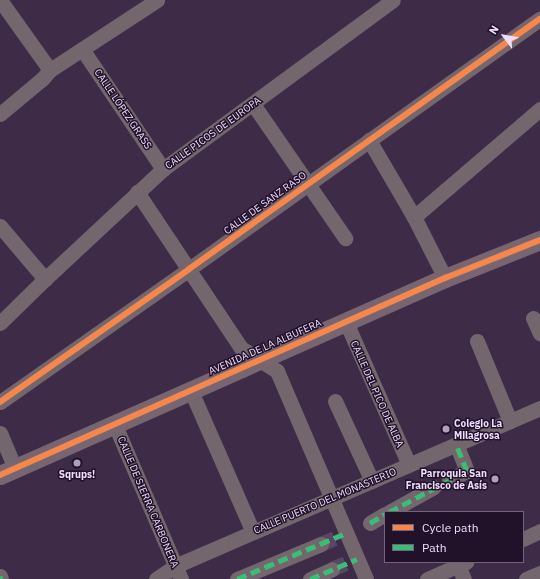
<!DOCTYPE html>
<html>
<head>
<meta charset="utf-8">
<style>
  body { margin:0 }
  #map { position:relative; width:540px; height:579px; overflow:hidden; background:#3e2b48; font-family:"IBM Plex Sans",sans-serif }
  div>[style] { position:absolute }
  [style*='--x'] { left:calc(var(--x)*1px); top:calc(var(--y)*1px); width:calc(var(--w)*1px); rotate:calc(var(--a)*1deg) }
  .minor-tunnel>* { height:15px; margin-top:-7.5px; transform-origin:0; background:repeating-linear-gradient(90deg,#594663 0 15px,transparent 0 23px) }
  .minor>* { height:15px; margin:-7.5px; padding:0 7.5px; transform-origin:7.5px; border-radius:7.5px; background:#74666d }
  .major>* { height:19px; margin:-9.5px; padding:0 9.5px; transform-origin:9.5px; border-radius:9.5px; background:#776672 }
  .quiet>* { height:5px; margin-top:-2.5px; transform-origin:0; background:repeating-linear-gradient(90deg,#3abd76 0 10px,transparent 0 15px) }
  .cycleway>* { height:6px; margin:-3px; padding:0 3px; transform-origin:3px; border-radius:3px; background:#f5874c }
  .dots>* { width:11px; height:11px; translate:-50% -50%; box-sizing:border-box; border:2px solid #21122a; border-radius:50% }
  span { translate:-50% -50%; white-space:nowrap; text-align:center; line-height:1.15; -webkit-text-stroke:3px #21122a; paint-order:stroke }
  .street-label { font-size:10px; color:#f0dcfd }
  .poi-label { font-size:10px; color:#f0dcfd; font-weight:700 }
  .left { translate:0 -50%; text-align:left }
  .right { translate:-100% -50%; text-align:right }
  .legend { position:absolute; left:384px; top:511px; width:140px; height:52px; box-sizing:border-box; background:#21122a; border:1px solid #74637e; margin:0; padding:5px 7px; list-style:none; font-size:12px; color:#f0dcfd }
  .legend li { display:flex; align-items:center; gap:8px; height:20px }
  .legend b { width:20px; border:1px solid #74637e }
  .north { position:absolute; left:484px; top:16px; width:40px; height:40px; -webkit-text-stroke:3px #21122a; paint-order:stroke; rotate:302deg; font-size:11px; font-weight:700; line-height:16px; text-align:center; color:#f0dcfd }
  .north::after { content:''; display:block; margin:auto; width:14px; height:18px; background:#f0dcfd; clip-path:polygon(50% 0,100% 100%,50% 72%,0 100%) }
</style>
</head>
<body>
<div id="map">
  <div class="minor-tunnel">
    <i style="--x:321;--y:544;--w:15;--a:-23"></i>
    <i style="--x:332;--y:569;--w:15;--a:-23"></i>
  </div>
  <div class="minor">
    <i style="--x:0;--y:0;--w:86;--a:54.5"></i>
    <i style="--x:82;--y:49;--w:145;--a:56"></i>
    <i style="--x:253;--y:104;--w:163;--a:55.5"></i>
    <i style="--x:0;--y:114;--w:55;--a:-39.8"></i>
    <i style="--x:42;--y:79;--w:12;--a:-48"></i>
    <i style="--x:50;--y:70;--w:128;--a:-33.2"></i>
    <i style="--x:369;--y:140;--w:89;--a:59.7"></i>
    <i style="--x:414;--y:217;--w:68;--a:63.1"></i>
    <i style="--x:137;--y:192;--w:187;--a:56.3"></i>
    <i style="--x:241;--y:348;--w:43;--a:32.6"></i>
    <i style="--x:277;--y:371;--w:226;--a:66.8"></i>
    <i style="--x:414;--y:217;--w:166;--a:-40.6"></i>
    <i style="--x:0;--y:226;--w:70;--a:49.7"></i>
    <i style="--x:533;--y:318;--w:17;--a:66"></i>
    <i style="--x:346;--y:322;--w:156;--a:66.2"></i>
    <i style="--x:0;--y:323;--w:63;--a:-44.4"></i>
    <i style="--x:45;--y:279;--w:161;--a:-43"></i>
    <i style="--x:163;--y:169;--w:285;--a:-36.3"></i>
    <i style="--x:477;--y:341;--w:87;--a:67.6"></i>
    <i style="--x:191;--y:391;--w:154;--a:66.3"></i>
    <i style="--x:335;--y:401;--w:88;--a:65.2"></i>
    <i style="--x:0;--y:402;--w:231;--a:-35.1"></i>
    <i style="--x:189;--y:269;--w:431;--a:-35.5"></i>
    <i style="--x:115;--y:425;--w:168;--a:66.8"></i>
    <i style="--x:0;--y:433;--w:39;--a:67"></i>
    <i style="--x:449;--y:480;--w:20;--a:-27"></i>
    <i style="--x:467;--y:471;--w:29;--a:-112"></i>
    <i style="--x:389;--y:512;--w:51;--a:-29.1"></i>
    <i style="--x:370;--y:523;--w:17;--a:-31"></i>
    <i style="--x:523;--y:539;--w:19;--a:-25"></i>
    <i style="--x:458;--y:565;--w:15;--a:67"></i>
    <i style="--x:0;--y:576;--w:3;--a:72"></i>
    <i style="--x:156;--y:579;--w:23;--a:-34"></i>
    <i style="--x:175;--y:566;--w:398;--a:-23.4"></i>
    <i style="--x:237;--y:579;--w:91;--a:-22.6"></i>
    <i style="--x:310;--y:579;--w:24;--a:-24"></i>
    <i style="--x:427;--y:579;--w:43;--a:-23.6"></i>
    <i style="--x:526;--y:579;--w:15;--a:-23"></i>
  </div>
  <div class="major">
    <i style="--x:0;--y:475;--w:487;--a:-23.9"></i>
    <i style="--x:445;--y:278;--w:102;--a:-21.8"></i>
  </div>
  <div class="quiet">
    <i style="--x:389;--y:512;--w:88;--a:-27.7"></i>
    <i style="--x:467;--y:471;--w:29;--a:-112"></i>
    <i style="--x:370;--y:523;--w:17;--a:-31"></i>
    <i style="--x:0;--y:576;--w:3;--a:72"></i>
    <i style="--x:237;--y:579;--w:118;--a:-22.9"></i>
    <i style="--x:310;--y:579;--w:51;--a:-23.1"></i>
  </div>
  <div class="cycleway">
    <i style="--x:0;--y:402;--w:231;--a:-35.1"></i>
    <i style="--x:189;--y:269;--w:431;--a:-35.5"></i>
    <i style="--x:0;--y:475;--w:487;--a:-23.9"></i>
    <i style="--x:445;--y:278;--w:102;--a:-21.8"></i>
  </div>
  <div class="dots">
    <i style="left:446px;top:429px;background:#b29ebe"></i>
    <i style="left:77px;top:463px;background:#b29ebe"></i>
    <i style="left:495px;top:479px;background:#b29ebe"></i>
  </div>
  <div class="street-label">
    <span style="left:123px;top:109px;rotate:56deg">CALLE LÓPEZ GRASS</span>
    <span style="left:213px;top:133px;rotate:-36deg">CALLE PICOS DE EUROPA</span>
    <span style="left:265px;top:203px;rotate:-36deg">CALLE DE SANZ RASO</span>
    <span style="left:265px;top:347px;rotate:-24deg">AVENIDA DE LA ALBUFERA</span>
    <span style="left:377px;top:394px;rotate:66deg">CALLE DEL PICO DE ALBA</span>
    <span style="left:325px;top:501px;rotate:-23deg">CALLE PUERTO DEL MONASTERIO</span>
    <span style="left:148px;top:502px;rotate:67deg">CALLE DE SIERRA CARBONERA</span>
  </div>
  <div class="poi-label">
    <span class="left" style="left:454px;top:429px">Colegio La<br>Milagrosa</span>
    <span class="right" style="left:487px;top:479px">Parroquia San<br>Francisco de Asís</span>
    <span style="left:77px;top:475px">Sqrups!</span>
  </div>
  <ul class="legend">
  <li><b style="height:5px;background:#f5874c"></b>Cycle path</li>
  <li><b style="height:5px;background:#3abd76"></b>Path</li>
  </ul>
  <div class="north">N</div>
</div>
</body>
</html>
